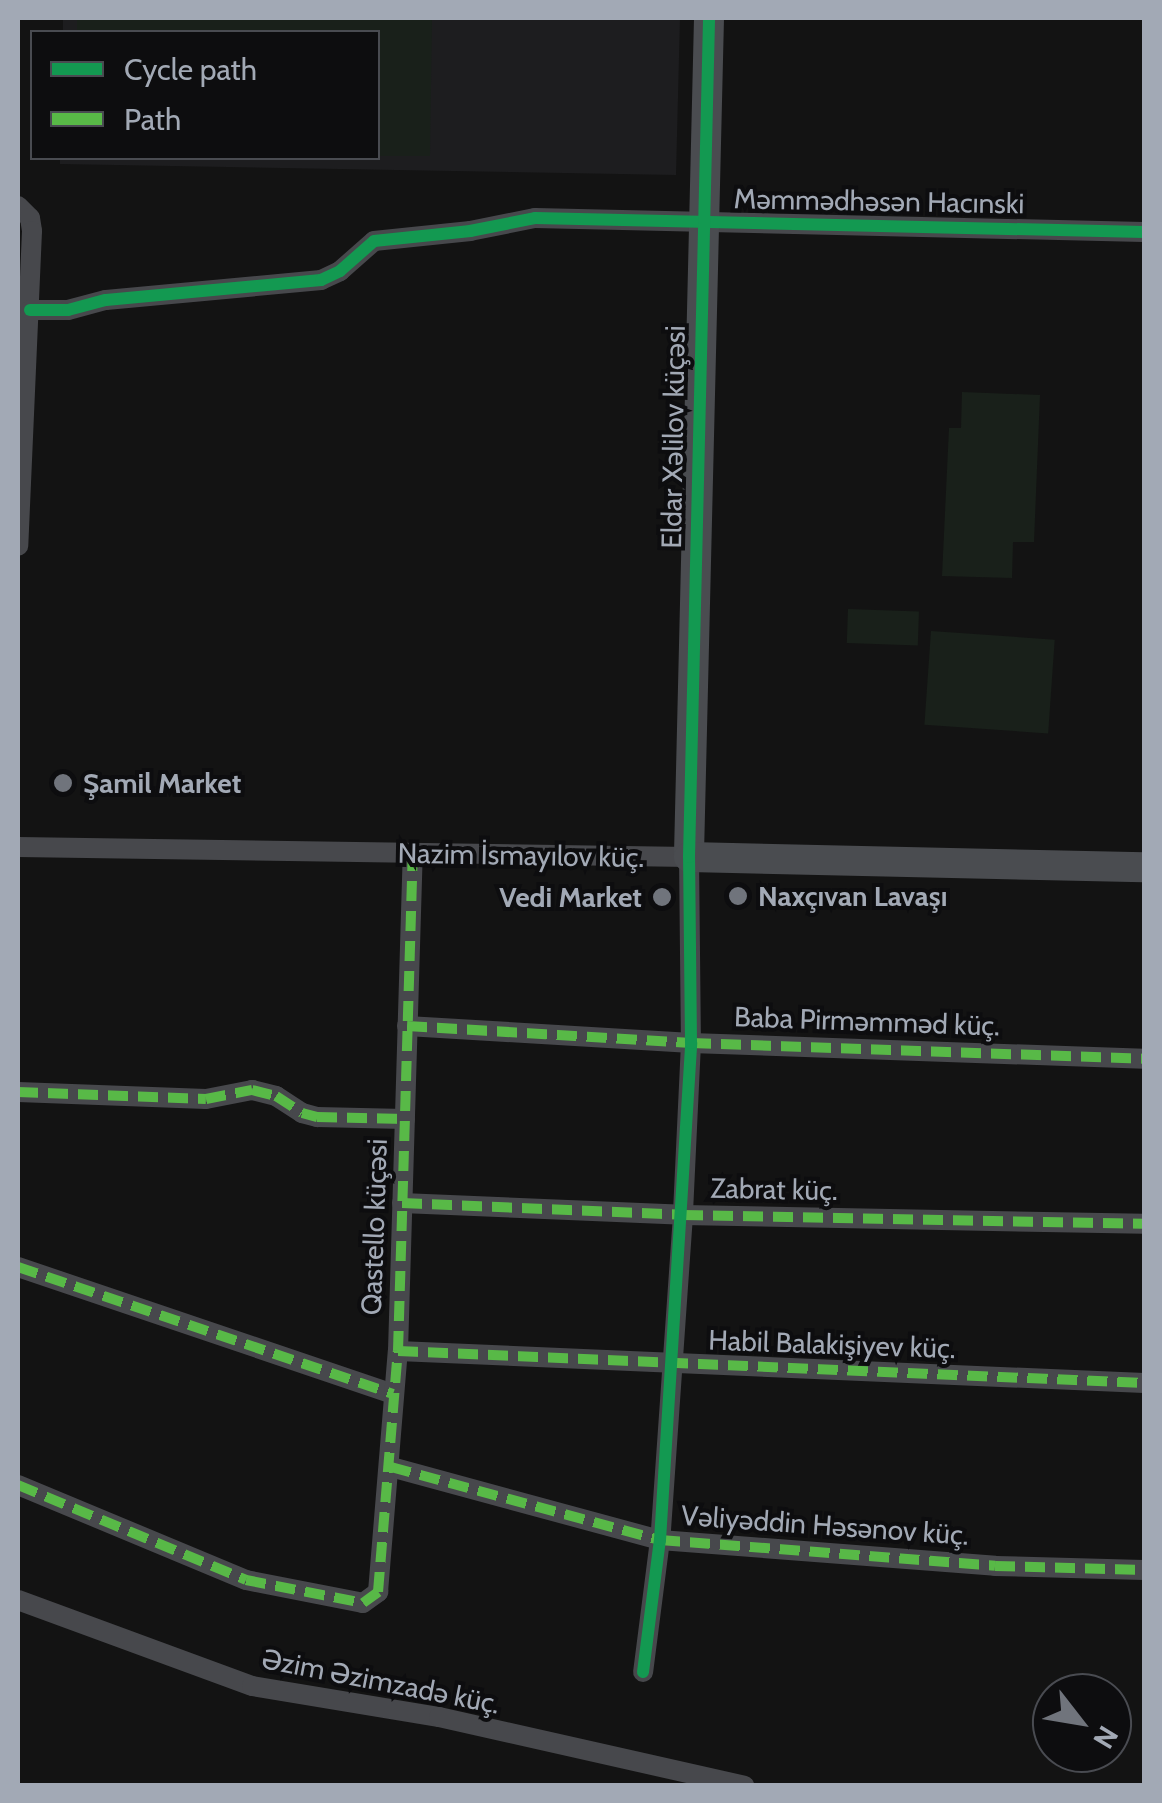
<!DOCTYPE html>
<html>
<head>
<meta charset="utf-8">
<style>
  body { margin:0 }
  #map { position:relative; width:1162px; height:1803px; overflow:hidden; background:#131313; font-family:Cabin,sans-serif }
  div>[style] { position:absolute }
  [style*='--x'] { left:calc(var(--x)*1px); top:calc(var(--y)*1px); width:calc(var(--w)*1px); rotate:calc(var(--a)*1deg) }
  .built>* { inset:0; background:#1d1d1f }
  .green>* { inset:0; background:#19201a; transform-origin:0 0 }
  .street>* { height:20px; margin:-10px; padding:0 10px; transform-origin:10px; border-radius:10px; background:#47484c }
  .secondary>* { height:30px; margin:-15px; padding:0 15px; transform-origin:15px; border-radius:15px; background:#4a4c50 }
  .quiet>* { height:10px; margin-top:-5px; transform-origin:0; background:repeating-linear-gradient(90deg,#58b947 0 20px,transparent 0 30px) }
  .cycleway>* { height:12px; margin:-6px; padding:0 6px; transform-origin:6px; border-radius:6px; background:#139951 }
  .dots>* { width:28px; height:28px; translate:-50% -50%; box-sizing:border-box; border:5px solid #0d0d0f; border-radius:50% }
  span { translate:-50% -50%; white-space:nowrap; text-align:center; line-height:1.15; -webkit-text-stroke:8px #0d0d0f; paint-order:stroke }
  .street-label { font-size:28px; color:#a2a9b5 }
  .poi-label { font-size:28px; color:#a2a9b5; font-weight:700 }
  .left { translate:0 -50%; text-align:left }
  .right { translate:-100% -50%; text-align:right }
  .frame { position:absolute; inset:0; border:20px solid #a2a9b5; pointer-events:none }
  .legend { position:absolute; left:30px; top:30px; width:350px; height:130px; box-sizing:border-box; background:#0d0d0f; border:2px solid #494b51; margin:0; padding:12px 18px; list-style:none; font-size:30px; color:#a2a9b5 }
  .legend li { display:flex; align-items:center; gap:20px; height:50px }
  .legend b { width:50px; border:2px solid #494b51 }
  .north { position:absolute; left:1032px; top:1673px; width:100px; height:100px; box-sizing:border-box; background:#0d0d0f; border:2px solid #494b51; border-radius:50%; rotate:121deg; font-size:28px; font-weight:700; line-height:40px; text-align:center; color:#a2a9b5 }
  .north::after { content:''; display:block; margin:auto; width:35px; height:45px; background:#70747c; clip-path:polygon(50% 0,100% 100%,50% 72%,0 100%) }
</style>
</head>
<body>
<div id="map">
  <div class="built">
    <i style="clip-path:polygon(63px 18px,680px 18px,676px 175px,60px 164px,60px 158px,378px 158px,378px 32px,63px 32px)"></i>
  </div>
  <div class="green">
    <i style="clip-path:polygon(77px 18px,432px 18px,430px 156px,378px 156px,378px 32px,77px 32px)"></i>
    <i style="clip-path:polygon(962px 392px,1040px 395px,1034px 542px,1013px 542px,1012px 578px,942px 576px,949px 428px,961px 428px)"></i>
    <i style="left:848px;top:609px;width:71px;height:34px;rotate:2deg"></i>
    <i style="left:931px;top:631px;width:124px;height:94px;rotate:4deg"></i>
  </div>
  <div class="street">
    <i style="--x:18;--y:206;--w:17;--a:45"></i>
    <i style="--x:30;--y:218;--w:13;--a:81"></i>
    <i style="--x:32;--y:231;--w:315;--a:92.5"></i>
    <i style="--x:30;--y:310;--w:38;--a:0"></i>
    <i style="--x:68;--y:310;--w:39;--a:-15"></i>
    <i style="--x:106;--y:300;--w:216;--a:-5.3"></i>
    <i style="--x:321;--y:280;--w:21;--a:-25"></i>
    <i style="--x:340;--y:271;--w:45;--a:-41.4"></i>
    <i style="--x:374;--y:241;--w:97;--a:-5.9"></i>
    <i style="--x:470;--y:231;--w:66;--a:-11.3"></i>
    <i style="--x:535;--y:218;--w:609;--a:1.32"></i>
    <i style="--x:18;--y:847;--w:671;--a:0.85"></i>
    <i style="--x:689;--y:857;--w:186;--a:89.4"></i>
    <i style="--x:691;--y:1043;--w:172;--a:92.7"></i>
    <i style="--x:683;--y:1215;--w:326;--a:94"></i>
    <i style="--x:660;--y:1540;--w:133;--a:97.3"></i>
    <i style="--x:407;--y:1026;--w:285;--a:3.4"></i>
    <i style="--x:691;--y:1043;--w:453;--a:2"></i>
    <i style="--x:18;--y:1092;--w:188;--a:2.1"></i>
    <i style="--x:206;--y:1099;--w:47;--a:-11.1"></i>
    <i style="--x:252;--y:1090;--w:25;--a:14"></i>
    <i style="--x:276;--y:1096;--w:31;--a:33"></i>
    <i style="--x:302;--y:1113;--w:16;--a:15"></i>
    <i style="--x:317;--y:1117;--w:88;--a:1.3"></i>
    <i style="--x:402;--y:1203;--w:281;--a:2.4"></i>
    <i style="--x:683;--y:1215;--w:461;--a:1.1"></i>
    <i style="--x:18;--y:1267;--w:396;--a:18.7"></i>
    <i style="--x:398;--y:1351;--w:747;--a:2.46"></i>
    <i style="--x:391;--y:1467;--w:279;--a:15.2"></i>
    <i style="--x:660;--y:1540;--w:336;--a:4.4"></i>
    <i style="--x:995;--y:1566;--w:149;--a:1.5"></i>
    <i style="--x:18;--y:1485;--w:247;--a:22.6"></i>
    <i style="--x:246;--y:1580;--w:119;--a:11.1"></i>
    <i style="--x:363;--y:1603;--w:19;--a:-36"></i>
    <i style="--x:378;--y:1592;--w:242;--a:-85.3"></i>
    <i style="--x:398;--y:1351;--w:498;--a:-88.3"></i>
    <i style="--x:18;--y:1600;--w:249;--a:20.2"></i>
    <i style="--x:252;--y:1686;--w:190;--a:9.4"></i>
    <i style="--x:439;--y:1717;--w:313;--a:12.7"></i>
  </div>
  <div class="secondary">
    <i style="--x:709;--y:18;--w:839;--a:91.37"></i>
    <i style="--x:689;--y:857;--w:455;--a:1.3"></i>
  </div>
  <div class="quiet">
    <i style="--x:407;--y:1026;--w:285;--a:3.4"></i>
    <i style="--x:691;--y:1043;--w:453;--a:2"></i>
    <i style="--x:18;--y:1092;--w:188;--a:2.1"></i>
    <i style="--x:206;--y:1099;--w:47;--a:-11.1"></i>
    <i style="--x:252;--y:1090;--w:25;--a:14"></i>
    <i style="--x:276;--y:1096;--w:31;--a:33"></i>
    <i style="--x:302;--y:1113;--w:16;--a:15"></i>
    <i style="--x:317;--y:1117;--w:88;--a:1.3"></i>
    <i style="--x:402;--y:1203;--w:281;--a:2.4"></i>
    <i style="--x:683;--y:1215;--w:461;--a:1.1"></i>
    <i style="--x:18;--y:1267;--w:396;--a:18.7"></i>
    <i style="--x:398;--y:1351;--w:747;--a:2.46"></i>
    <i style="--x:391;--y:1467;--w:279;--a:15.2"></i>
    <i style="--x:660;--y:1540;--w:336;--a:4.4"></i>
    <i style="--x:995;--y:1566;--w:149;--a:1.5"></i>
    <i style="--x:18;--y:1485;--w:247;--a:22.6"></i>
    <i style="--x:246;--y:1580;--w:119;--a:11.1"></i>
    <i style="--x:363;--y:1603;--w:19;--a:-36"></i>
    <i style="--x:378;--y:1592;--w:242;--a:-85.3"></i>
    <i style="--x:398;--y:1351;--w:498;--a:-88.3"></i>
  </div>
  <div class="cycleway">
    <i style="--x:30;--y:310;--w:38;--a:0"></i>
    <i style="--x:68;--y:310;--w:39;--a:-15"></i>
    <i style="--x:106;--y:300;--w:216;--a:-5.3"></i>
    <i style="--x:321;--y:280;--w:21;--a:-25"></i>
    <i style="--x:340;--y:271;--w:45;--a:-41.4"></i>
    <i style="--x:374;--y:241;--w:97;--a:-5.9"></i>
    <i style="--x:470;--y:231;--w:66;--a:-11.3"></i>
    <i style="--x:535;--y:218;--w:609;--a:1.32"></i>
    <i style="--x:643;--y:1672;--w:133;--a:-82.7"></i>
    <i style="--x:660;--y:1540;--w:498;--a:-86.4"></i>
    <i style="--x:691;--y:1043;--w:186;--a:-90.6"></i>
    <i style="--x:689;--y:857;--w:839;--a:-88.63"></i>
  </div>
  <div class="dots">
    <i style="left:63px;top:783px;background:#70747c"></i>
    <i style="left:738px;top:896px;background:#70747c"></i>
    <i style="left:662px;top:897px;background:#70747c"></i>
  </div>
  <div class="street-label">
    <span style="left:879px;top:201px;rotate:1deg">Məmmədhəsən Hacınski</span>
    <span style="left:673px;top:437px;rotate:-89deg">Eldar Xəlilov küçəsi</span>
    <span style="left:521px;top:855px;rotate:1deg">Nazim İsmayılov küç.</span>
    <span style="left:867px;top:1021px;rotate:2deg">Baba Pirməmməd küç.</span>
    <span style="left:774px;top:1189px;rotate:1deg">Zabrat küç.</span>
    <span style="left:374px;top:1227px;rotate:-88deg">Qastello küçəsi</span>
    <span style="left:832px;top:1344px;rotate:2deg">Habil Balakişiyev küç.</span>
    <span style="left:825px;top:1525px;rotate:4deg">Vəliyəddin Həsənov küç.</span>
    <span style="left:381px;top:1681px;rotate:11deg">Əzim Əzimzadə küç.</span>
  </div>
  <div class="poi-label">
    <span class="left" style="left:83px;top:783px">Şamil Market</span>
    <span class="left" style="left:758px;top:896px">Naxçıvan Lavaşı</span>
    <span class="right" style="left:642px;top:897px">Vedi Market</span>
  </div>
  <div class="frame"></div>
  <ul class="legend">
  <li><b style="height:12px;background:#139951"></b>Cycle path</li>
  <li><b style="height:12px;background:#58b947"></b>Path</li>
  </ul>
  <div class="north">N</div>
</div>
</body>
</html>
